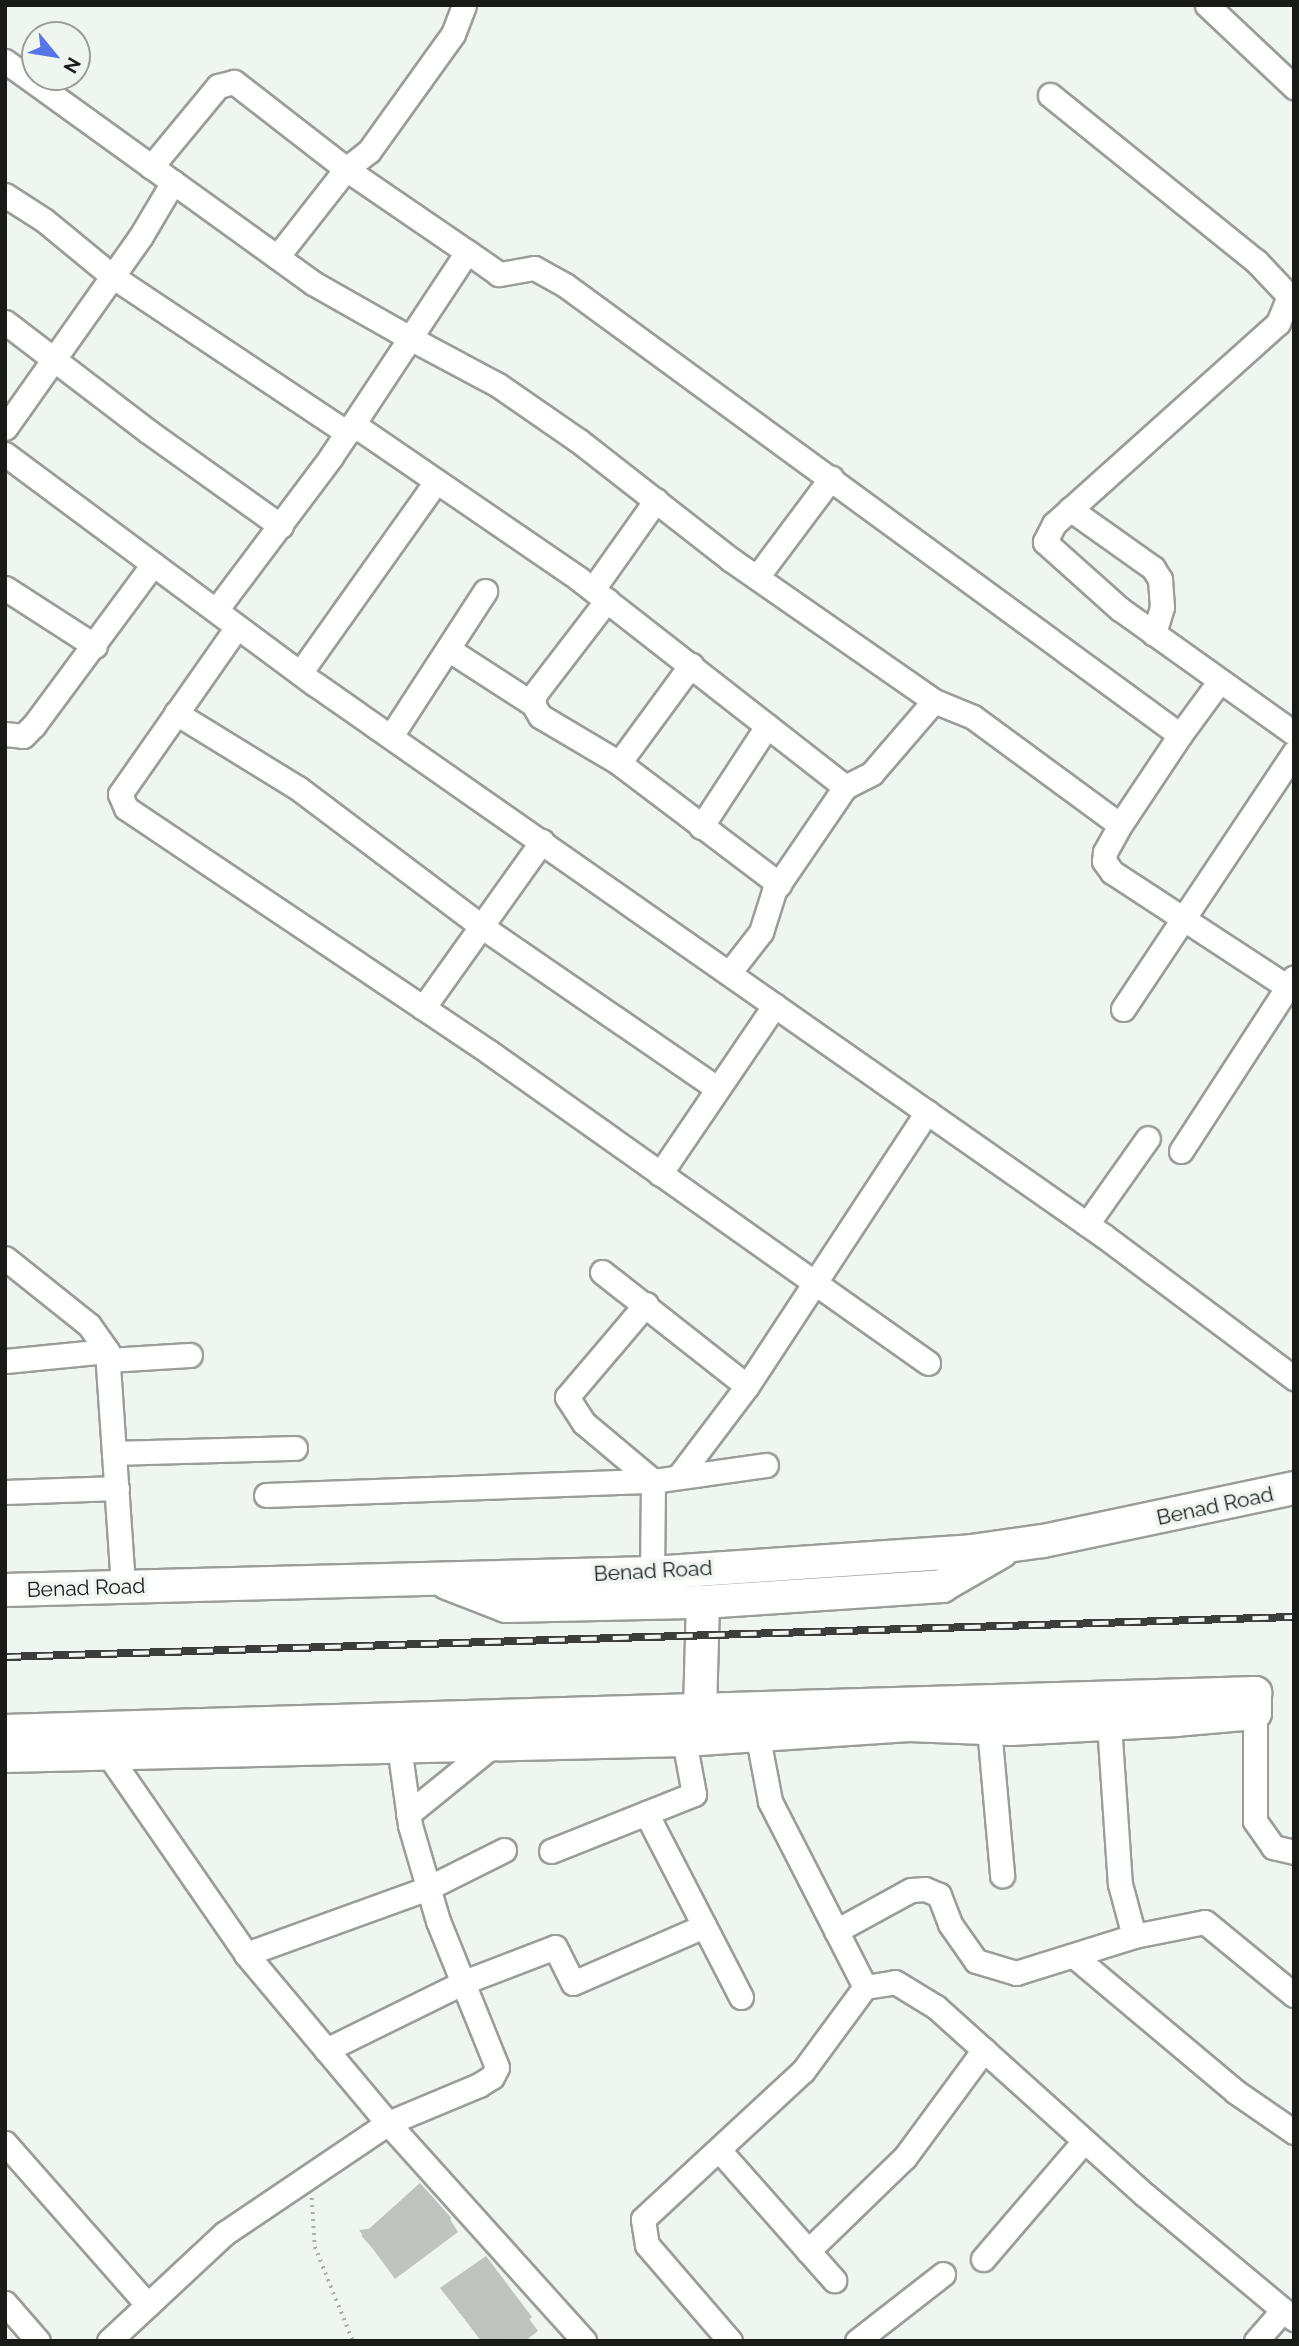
<!DOCTYPE html>
<html>
<head>
<meta charset="utf-8">
<style>
  body { margin:0 }
  #map { position:relative; width:1299px; height:2346px; overflow:hidden; background:#eff5ef; font-family:Raleway,sans-serif }
  div>[style] { position:absolute }
  [style*='--x'] { left:calc(var(--x)*1px); top:calc(var(--y)*1px); width:calc(var(--w)*1px); rotate:calc(var(--a)*1deg) }
  .shadow>* { inset:0; background:#0003 }
  .building>* { inset:0; background:#bec3be; transform-origin:0 0 }
  .path>* { height:3.5px; margin-top:-1.75px; transform-origin:0; background:repeating-linear-gradient(90deg,#aaafaa 0 2px,transparent 0 7px) }
  .roads { filter:drop-shadow(2px 0 #999e99) drop-shadow(-2px 0 #999e99) drop-shadow(0 2px #999e99) drop-shadow(0 -2px #999e99) }
  .street>* { height:23px; margin:-11.5px; padding:0 11.5px; transform-origin:11.5px; border-radius:11.5px; background:#fff }
  .secondary>* { height:32px; margin:-16px; padding:0 16px; transform-origin:16px; border-radius:16px; background:#fff }
  .rail>* { height:8px; margin-top:-4px; transform-origin:0; background:repeating-linear-gradient(90deg,#eff5ef 0 16px,#3b3e3b 0 32px); box-sizing:border-box; border-block:2px solid #3b3e3b }
  span { translate:-50% -50%; white-space:nowrap; text-align:center; line-height:1.15; -webkit-text-stroke:7px #eff5ef; paint-order:stroke }
  .street-label { font-size:21px; color:#191b19 }
  .frame { position:absolute; inset:0; border:7px solid #191b19; pointer-events:none }
  .north { position:absolute; left:21px; top:21px; width:70px; height:70px; box-sizing:border-box; background:#eff5ef; border:2px solid #999e99; border-radius:50%; rotate:120deg; font-size:19px; font-weight:700; line-height:28px; text-align:center; color:#191b19 }
  .north::after { content:''; display:block; margin:auto; width:24px; height:32px; background:#5774e9; clip-path:polygon(50% 0,100% 100%,50% 72%,0 100%) }
</style>
</head>
<body>
<div id="map">
  <div class="shadow">
    <i style="clip-path:polygon(450px 2219px,458px 2232px,395px 2279px,359px 2230px)"></i>
    <i style="clip-path:polygon(485px 2258px,538px 2331px,525px 2341px,481px 2341px,442px 2289px)"></i>
  </div>
  <div class="building">
    <i style="left:420px;top:2183px;width:47px;height:79px;rotate:48deg"></i>
    <i style="clip-path:polygon(486px 2256px,532px 2317px,500px 2341px,482px 2341px,440px 2288px)"></i>
  </div>
  <div class="path">
    <i style="--x:312;--y:2198;--w:49;--a:86.5"></i>
    <i style="--x:315;--y:2247;--w:101;--a:68"></i>
  </div>
  <div class="roads">
    <div class="street">
      <i style="--x:1207;--y:5;--w:120;--a:43.3"></i>
      <i style="--x:5;--y:61;--w:207;--a:35.8"></i>
      <i style="--x:173;--y:182;--w:63;--a:120.7"></i>
      <i style="--x:141;--y:236;--w:235;--a:125.3"></i>
      <i style="--x:1050;--y:95;--w:265;--a:38.9"></i>
      <i style="--x:1256;--y:261;--w:48;--a:46.7"></i>
      <i style="--x:1289;--y:296;--w:29;--a:112"></i>
      <i style="--x:1278;--y:323;--w:301;--a:138.1"></i>
      <i style="--x:1054;--y:524;--w:20;--a:117"></i>
      <i style="--x:1045;--y:542;--w:101;--a:41.8"></i>
      <i style="--x:1120;--y:609;--w:214;--a:35.5"></i>
      <i style="--x:151;--y:167;--w:105;--a:-50.4"></i>
      <i style="--x:218;--y:86;--w:16;--a:-14"></i>
      <i style="--x:234;--y:82;--w:142;--a:37.8"></i>
      <i style="--x:346;--y:169;--w:147;--a:34.4"></i>
      <i style="--x:173;--y:182;--w:173;--a:35.8"></i>
      <i style="--x:313;--y:283;--w:112;--a:29.6"></i>
      <i style="--x:410;--y:338;--w:100;--a:28.1"></i>
      <i style="--x:498;--y:385;--w:98;--a:34.7"></i>
      <i style="--x:579;--y:441;--w:192;--a:38"></i>
      <i style="--x:730;--y:559;--w:249;--a:34.8"></i>
      <i style="--x:934;--y:701;--w:42;--a:22.3"></i>
      <i style="--x:973;--y:717;--w:182;--a:36.3"></i>
      <i style="--x:1120;--y:825;--w:108;--a:-56.3"></i>
      <i style="--x:1180;--y:735;--w:762;--a:-143.81"></i>
      <i style="--x:565;--y:285;--w:35;--a:-151"></i>
      <i style="--x:534;--y:268;--w:36;--a:170"></i>
      <i style="--x:499;--y:274;--w:39;--a:-145"></i>
      <i style="--x:467;--y:252;--w:206;--a:123.5"></i>
      <i style="--x:353;--y:424;--w:40;--a:124"></i>
      <i style="--x:331;--y:457;--w:191;--a:126.9"></i>
      <i style="--x:5;--y:195;--w:46;--a:32.7"></i>
      <i style="--x:44;--y:220;--w:88;--a:39.5"></i>
      <i style="--x:112;--y:276;--w:283;--a:33.7"></i>
      <i style="--x:277;--y:257;--w:112;--a:-51.9"></i>
      <i style="--x:346;--y:169;--w:29;--a:-38"></i>
      <i style="--x:369;--y:151;--w:144;--a:-54.3"></i>
      <i style="--x:453;--y:34;--w:31;--a:-69"></i>
      <i style="--x:5;--y:322;--w:181;--a:37.4"></i>
      <i style="--x:149;--y:432;--w:162;--a:35.5"></i>
      <i style="--x:353;--y:424;--w:274;--a:34.4"></i>
      <i style="--x:579;--y:579;--w:338;--a:38"></i>
      <i style="--x:5;--y:454;--w:386;--a:36.6"></i>
      <i style="--x:315;--y:684;--w:963;--a:34.98"></i>
      <i style="--x:1104;--y:1236;--w:237;--a:36.8"></i>
      <i style="--x:1070;--y:509;--w:102;--a:35.4"></i>
      <i style="--x:1153;--y:568;--w:13;--a:58"></i>
      <i style="--x:1160;--y:579;--w:28;--a:86"></i>
      <i style="--x:1162;--y:607;--w:28;--a:107"></i>
      <i style="--x:757;--y:577;--w:124;--a:-53.2"></i>
      <i style="--x:5;--y:588;--w:107;--a:32.8"></i>
      <i style="--x:593;--y:589;--w:109;--a:-54.7"></i>
      <i style="--x:607;--y:600;--w:118;--a:127.5"></i>
      <i style="--x:535;--y:694;--w:10;--a:101"></i>
      <i style="--x:533;--y:704;--w:14;--a:60"></i>
      <i style="--x:540;--y:716;--w:92;--a:30.7"></i>
      <i style="--x:619;--y:763;--w:201;--a:37.1"></i>
      <i style="--x:237;--y:627;--w:204;--a:125"></i>
      <i style="--x:120;--y:794;--w:15;--a:67"></i>
      <i style="--x:126;--y:808;--w:437;--a:33.9"></i>
      <i style="--x:489;--y:1052;--w:538;--a:35.31"></i>
      <i style="--x:448;--y:649;--w:101;--a:32.9"></i>
      <i style="--x:300;--y:673;--w:233;--a:-54.6"></i>
      <i style="--x:176;--y:713;--w:143;--a:31.6"></i>
      <i style="--x:298;--y:788;--w:229;--a:37"></i>
      <i style="--x:481;--y:926;--w:286;--a:34.5"></i>
      <i style="--x:5;--y:734;--w:18;--a:6"></i>
      <i style="--x:23;--y:736;--w:16;--a:-45"></i>
      <i style="--x:34;--y:725;--w:200;--a:-53.5"></i>
      <i style="--x:1180;--y:735;--w:66;--a:-53.7"></i>
      <i style="--x:391;--y:736;--w:173;--a:-57"></i>
      <i style="--x:619;--y:763;--w:122;--a:-53.7"></i>
      <i style="--x:1120;--y:825;--w:31;--a:119"></i>
      <i style="--x:1105;--y:852;--w:9;--a:96"></i>
      <i style="--x:1104;--y:861;--w:14;--a:54"></i>
      <i style="--x:1112;--y:872;--w:217;--a:33.2"></i>
      <i style="--x:701;--y:827;--w:121;--a:-56.8"></i>
      <i style="--x:729;--y:973;--w:52;--a:-52"></i>
      <i style="--x:761;--y:932;--w:43;--a:-72.4"></i>
      <i style="--x:774;--y:891;--w:126;--a:-55.7"></i>
      <i style="--x:845;--y:787;--w:30;--a:-27"></i>
      <i style="--x:872;--y:773;--w:95;--a:-49.3"></i>
      <i style="--x:423;--y:1008;--w:205;--a:-54.5"></i>
      <i style="--x:1123;--y:1009;--w:308;--a:-56.3"></i>
      <i style="--x:1181;--y:1151;--w:207;--a:-57"></i>
      <i style="--x:660;--y:1174;--w:204;--a:-55.8"></i>
      <i style="--x:1087;--y:1224;--w:105;--a:-54.7"></i>
      <i style="--x:5;--y:1258;--w:107;--a:38.6"></i>
      <i style="--x:89;--y:1325;--w:32;--a:55"></i>
      <i style="--x:107;--y:1351;--w:102;--a:174.4"></i>
      <i style="--x:602;--y:1272;--w:184;--a:38.2"></i>
      <i style="--x:646;--y:1304;--w:122;--a:130.3"></i>
      <i style="--x:567;--y:1397;--w:31;--a:57"></i>
      <i style="--x:584;--y:1423;--w:90;--a:40"></i>
      <i style="--x:653;--y:1481;--w:92;--a:90.6"></i>
      <i style="--x:107;--y:1351;--w:237;--a:86.1"></i>
      <i style="--x:108;--y:1360;--w:82;--a:-3.5"></i>
      <i style="--x:114;--y:1453;--w:181;--a:-1.6"></i>
      <i style="--x:679;--y:1476;--w:113;--a:-52.9"></i>
      <i style="--x:747;--y:1386;--w:328;--a:-56.7"></i>
      <i style="--x:5;--y:1492;--w:112;--a:-2"></i>
      <i style="--x:266;--y:1495;--w:387;--a:-2.1"></i>
      <i style="--x:653;--y:1481;--w:114;--a:-8.1"></i>
      <i style="--x:1255;--y:1713;--w:108;--a:90"></i>
      <i style="--x:1255;--y:1821;--w:32;--a:55"></i>
      <i style="--x:1273;--y:1847;--w:22;--a:13"></i>
      <i style="--x:1109;--y:1724;--w:160;--a:86.1"></i>
      <i style="--x:1120;--y:1884;--w:54;--a:74.9"></i>
      <i style="--x:989;--y:1728;--w:148;--a:84.9"></i>
      <i style="--x:106;--y:1741;--w:12;--a:85"></i>
      <i style="--x:107;--y:1753;--w:244;--a:55.3"></i>
      <i style="--x:246;--y:1954;--w:221;--a:50"></i>
      <i style="--x:388;--y:2123;--w:293;--a:48"></i>
      <i style="--x:646;--y:1813;--w:207;--a:62.7"></i>
      <i style="--x:408;--y:1814;--w:109;--a:-39.1"></i>
      <i style="--x:551;--y:1851;--w:154;--a:-21.7"></i>
      <i style="--x:694;--y:1794;--w:55;--a:-100.5"></i>
      <i style="--x:836;--y:1931;--w:85;--a:-28.7"></i>
      <i style="--x:911;--y:1890;--w:14;--a:-4"></i>
      <i style="--x:925;--y:1889;--w:15;--a:23"></i>
      <i style="--x:939;--y:1895;--w:31;--a:69"></i>
      <i style="--x:950;--y:1924;--w:45;--a:54.9"></i>
      <i style="--x:976;--y:1961;--w:42;--a:16.7"></i>
      <i style="--x:1016;--y:1973;--w:124;--a:-17.4"></i>
      <i style="--x:1134;--y:1936;--w:72;--a:-11.2"></i>
      <i style="--x:1205;--y:1922;--w:115;--a:39.4"></i>
      <i style="--x:246;--y:1954;--w:194;--a:-19.9"></i>
      <i style="--x:428;--y:1888;--w:85;--a:-26.6"></i>
      <i style="--x:1074;--y:1956;--w:212;--a:40"></i>
      <i style="--x:1236;--y:2092;--w:70;--a:34.6"></i>
      <i style="--x:865;--y:1987;--w:30;--a:-9"></i>
      <i style="--x:895;--y:1982;--w:48;--a:31.4"></i>
      <i style="--x:936;--y:2007;--w:281;--a:42"></i>
      <i style="--x:1145;--y:2195;--w:194;--a:39.8"></i>
      <i style="--x:326;--y:2050;--w:154;--a:-26.2"></i>
      <i style="--x:464;--y:1982;--w:97;--a:-21"></i>
      <i style="--x:555;--y:1947;--w:40;--a:63.4"></i>
      <i style="--x:573;--y:1983;--w:143;--a:-23.5"></i>
      <i style="--x:5;--y:2143;--w:216;--a:48.6"></i>
      <i style="--x:719;--y:2150;--w:174;--a:48.5"></i>
      <i style="--x:808;--y:2251;--w:135;--a:-44.1"></i>
      <i style="--x:905;--y:2157;--w:133;--a:-53.6"></i>
      <i style="--x:983;--y:2259;--w:155;--a:-49.4"></i>
      <i style="--x:5;--y:2303;--w:50;--a:49"></i>
      <i style="--x:109;--y:2341;--w:158;--a:-43"></i>
      <i style="--x:225;--y:2233;--w:197;--a:-34"></i>
      <i style="--x:388;--y:2123;--w:99;--a:-22.7"></i>
      <i style="--x:479;--y:2085;--w:15;--a:-32"></i>
      <i style="--x:492;--y:2077;--w:11;--a:-63"></i>
      <i style="--x:497;--y:2067;--w:157;--a:-112"></i>
      <i style="--x:438;--y:1921;--w:100;--a:-106.3"></i>
      <i style="--x:410;--y:1825;--w:79;--a:-98"></i>
      <i style="--x:730;--y:2341;--w:127;--a:-130.8"></i>
      <i style="--x:647;--y:2245;--w:26;--a:-99"></i>
      <i style="--x:643;--y:2219;--w:218;--a:-42.8"></i>
      <i style="--x:803;--y:2071;--w:104;--a:-53.6"></i>
      <i style="--x:865;--y:1987;--w:209;--a:-117.1"></i>
      <i style="--x:770;--y:1801;--w:69;--a:-100.8"></i>
      <i style="--x:857;--y:2341;--w:109;--a:-37.9"></i>
      <i style="--x:1256;--y:2341;--w:41;--a:-48.9"></i>
    </div>
    <div class="secondary">
      <i style="--x:447;--y:1583;--w:63;--a:21.3"></i>
      <i style="--x:506;--y:1606;--w:197;--a:-1.2"></i>
      <i style="--x:703;--y:1602;--w:240;--a:-3.8"></i>
      <i style="--x:942;--y:1586;--w:68;--a:-30"></i>
      <i style="--x:5;--y:1590;--w:647;--a:-1.51"></i>
      <i style="--x:652;--y:1573;--w:320;--a:-3.9"></i>
      <i style="--x:971;--y:1551;--w:73;--a:-7.9"></i>
      <i style="--x:1043;--y:1541;--w:257;--a:-11.9"></i>
      <i style="--x:700;--y:1710;--w:108;--a:-88.4"></i>
      <i style="--x:5;--y:1731;--w:1251;--a:-1.74"></i>
      <i style="--x:1255;--y:1693;--w:20;--a:90"></i>
      <i style="--x:1255;--y:1713;--w:78;--a:174.9"></i>
      <i style="--x:1177;--y:1720;--w:166;--a:176.9"></i>
      <i style="--x:1011;--y:1729;--w:102;--a:-177.8"></i>
      <i style="--x:909;--y:1725;--w:225;--a:176.2"></i>
      <i style="--x:684;--y:1740;--w:679;--a:178.65"></i>
    </div>
  </div>
  <div class="rail">
    <i style="--x:5;--y:1657;--w:1290;--a:-1.78"></i>
  </div>
  <div class="street-label">
    <span style="left:1215px;top:1506px;rotate:-12deg">Benad Road</span>
    <span style="left:653px;top:1571px;rotate:-3deg">Benad Road</span>
    <span style="left:86px;top:1588px;rotate:-2deg">Benad Road</span>
  </div>
  <div class="frame"></div>
  <div class="north">N</div>
</div>
</body>
</html>
